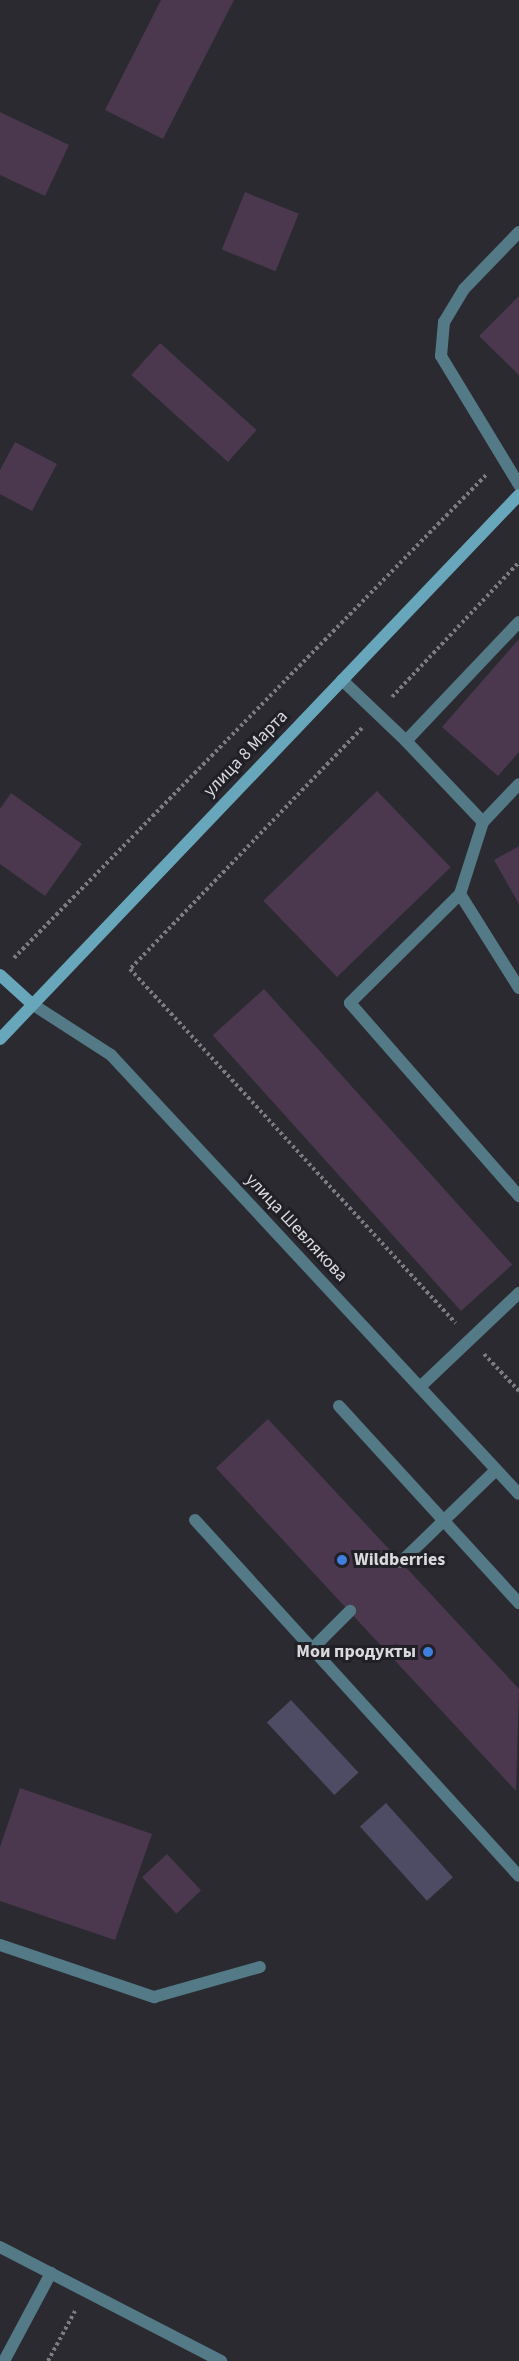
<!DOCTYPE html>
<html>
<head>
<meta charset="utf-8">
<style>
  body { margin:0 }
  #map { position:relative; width:519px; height:2361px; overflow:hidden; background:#2a2a30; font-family:"Source Sans 3",sans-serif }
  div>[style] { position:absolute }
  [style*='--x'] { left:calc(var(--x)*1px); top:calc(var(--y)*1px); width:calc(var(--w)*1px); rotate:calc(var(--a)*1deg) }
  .green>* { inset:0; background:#4e4c65; transform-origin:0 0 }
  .building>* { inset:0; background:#4b384f; transform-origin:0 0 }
  .path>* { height:4px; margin-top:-2px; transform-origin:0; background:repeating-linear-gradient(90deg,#7b7b80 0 3px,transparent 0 6px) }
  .lane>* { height:12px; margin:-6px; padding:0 6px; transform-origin:6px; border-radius:6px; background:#547987 }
  .street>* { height:12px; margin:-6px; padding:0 6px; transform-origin:6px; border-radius:6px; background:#547987 }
  .secondary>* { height:12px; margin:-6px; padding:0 6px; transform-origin:6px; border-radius:6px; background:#68a6bc }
  .dots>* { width:16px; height:16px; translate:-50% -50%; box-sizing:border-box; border:3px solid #212026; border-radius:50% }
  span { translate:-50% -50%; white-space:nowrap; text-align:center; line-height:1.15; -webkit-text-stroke:6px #212026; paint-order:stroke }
  .street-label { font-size:18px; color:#dadadd }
  .poi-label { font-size:18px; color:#dadadd; font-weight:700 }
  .left { translate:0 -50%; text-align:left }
  .right { translate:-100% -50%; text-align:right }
</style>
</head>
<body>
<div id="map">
  <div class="green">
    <i style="left:291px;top:1700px;width:99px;height:33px;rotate:47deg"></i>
    <i style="left:386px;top:1803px;width:100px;height:35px;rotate:48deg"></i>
  </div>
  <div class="building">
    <i style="clip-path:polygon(161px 0,234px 0,163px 139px,105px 110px)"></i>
    <i style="clip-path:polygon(0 112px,69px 145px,45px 196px,0 175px)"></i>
    <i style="left:245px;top:192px;width:58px;height:62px;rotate:22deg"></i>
    <i style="clip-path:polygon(519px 296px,519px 375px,479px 336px)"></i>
    <i style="left:160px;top:343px;width:130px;height:43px;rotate:42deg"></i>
    <i style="clip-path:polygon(15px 442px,57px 464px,32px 511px,0 494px,0 470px)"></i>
    <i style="clip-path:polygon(519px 639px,519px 752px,498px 776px,442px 727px)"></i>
    <i style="left:377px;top:791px;width:106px;height:158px;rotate:46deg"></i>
    <i style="clip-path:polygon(11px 793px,82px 844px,45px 896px,0 864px,0 809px)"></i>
    <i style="clip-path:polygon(519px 846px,519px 904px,494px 860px)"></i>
    <i style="left:264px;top:989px;width:371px;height:69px;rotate:48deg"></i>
    <i style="clip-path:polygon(268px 1419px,519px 1689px,516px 1791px,216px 1468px)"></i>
    <i style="clip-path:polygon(20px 1788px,152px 1834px,115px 1940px,0 1901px,0 1847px)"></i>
    <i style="left:167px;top:1854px;width:50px;height:34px;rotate:47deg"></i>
  </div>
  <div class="path">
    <i style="--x:392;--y:697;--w:185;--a:-46.7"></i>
    <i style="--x:362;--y:728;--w:335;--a:133.9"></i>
    <i style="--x:130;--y:969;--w:481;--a:47.4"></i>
    <i style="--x:14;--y:958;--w:677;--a:-45.66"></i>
    <i style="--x:484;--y:1354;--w:51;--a:46.6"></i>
    <i style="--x:48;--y:2361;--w:57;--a:-61.6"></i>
  </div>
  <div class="lane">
    <i style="--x:519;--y:232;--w:79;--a:134"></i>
    <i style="--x:464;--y:289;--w:39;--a:121"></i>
    <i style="--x:444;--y:322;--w:34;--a:95"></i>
    <i style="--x:441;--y:356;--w:151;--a:58.8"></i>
    <i style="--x:342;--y:680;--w:88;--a:43.6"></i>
    <i style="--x:406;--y:741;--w:164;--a:-46.5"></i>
    <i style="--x:406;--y:741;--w:112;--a:46.5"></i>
    <i style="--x:483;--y:822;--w:52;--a:-46.5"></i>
    <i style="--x:483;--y:822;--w:76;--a:107.7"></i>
    <i style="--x:460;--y:894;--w:155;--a:135.3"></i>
    <i style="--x:350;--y:1003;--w:257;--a:48.8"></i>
    <i style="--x:460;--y:894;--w:111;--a:57.9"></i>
    <i style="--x:420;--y:1387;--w:137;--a:-43.5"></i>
    <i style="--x:339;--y:1406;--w:267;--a:47.6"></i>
    <i style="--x:195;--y:1520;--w:481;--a:47.7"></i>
    <i style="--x:401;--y:1562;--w:132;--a:-44.1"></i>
    <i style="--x:312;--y:1649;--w:54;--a:-45"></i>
    <i style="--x:0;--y:1945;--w:163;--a:18.7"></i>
    <i style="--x:154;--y:1997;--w:110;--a:-15.8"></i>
    <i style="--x:0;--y:2247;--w:249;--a:27.3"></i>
    <i style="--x:4;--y:2361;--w:100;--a:-61.9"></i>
  </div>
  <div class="street">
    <i style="--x:32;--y:1004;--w:94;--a:32.8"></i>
    <i style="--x:111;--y:1055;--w:599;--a:47.1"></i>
  </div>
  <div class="secondary">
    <i style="--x:0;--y:975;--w:43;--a:42.2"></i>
    <i style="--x:0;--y:1039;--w:752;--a:-46.35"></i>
  </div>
  <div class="dots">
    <i style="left:342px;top:1560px;background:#3f7fe0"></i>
    <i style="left:428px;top:1652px;background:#3f7fe0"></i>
  </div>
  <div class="street-label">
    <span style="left:246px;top:754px;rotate:-46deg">улица 8 Марта</span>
    <span style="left:296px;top:1228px;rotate:47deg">улица Шевлякова</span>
  </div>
  <div class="poi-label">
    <span class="left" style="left:354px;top:1560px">Wildberries</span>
    <span class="right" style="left:416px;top:1652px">Мои продукты</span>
  </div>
</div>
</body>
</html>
